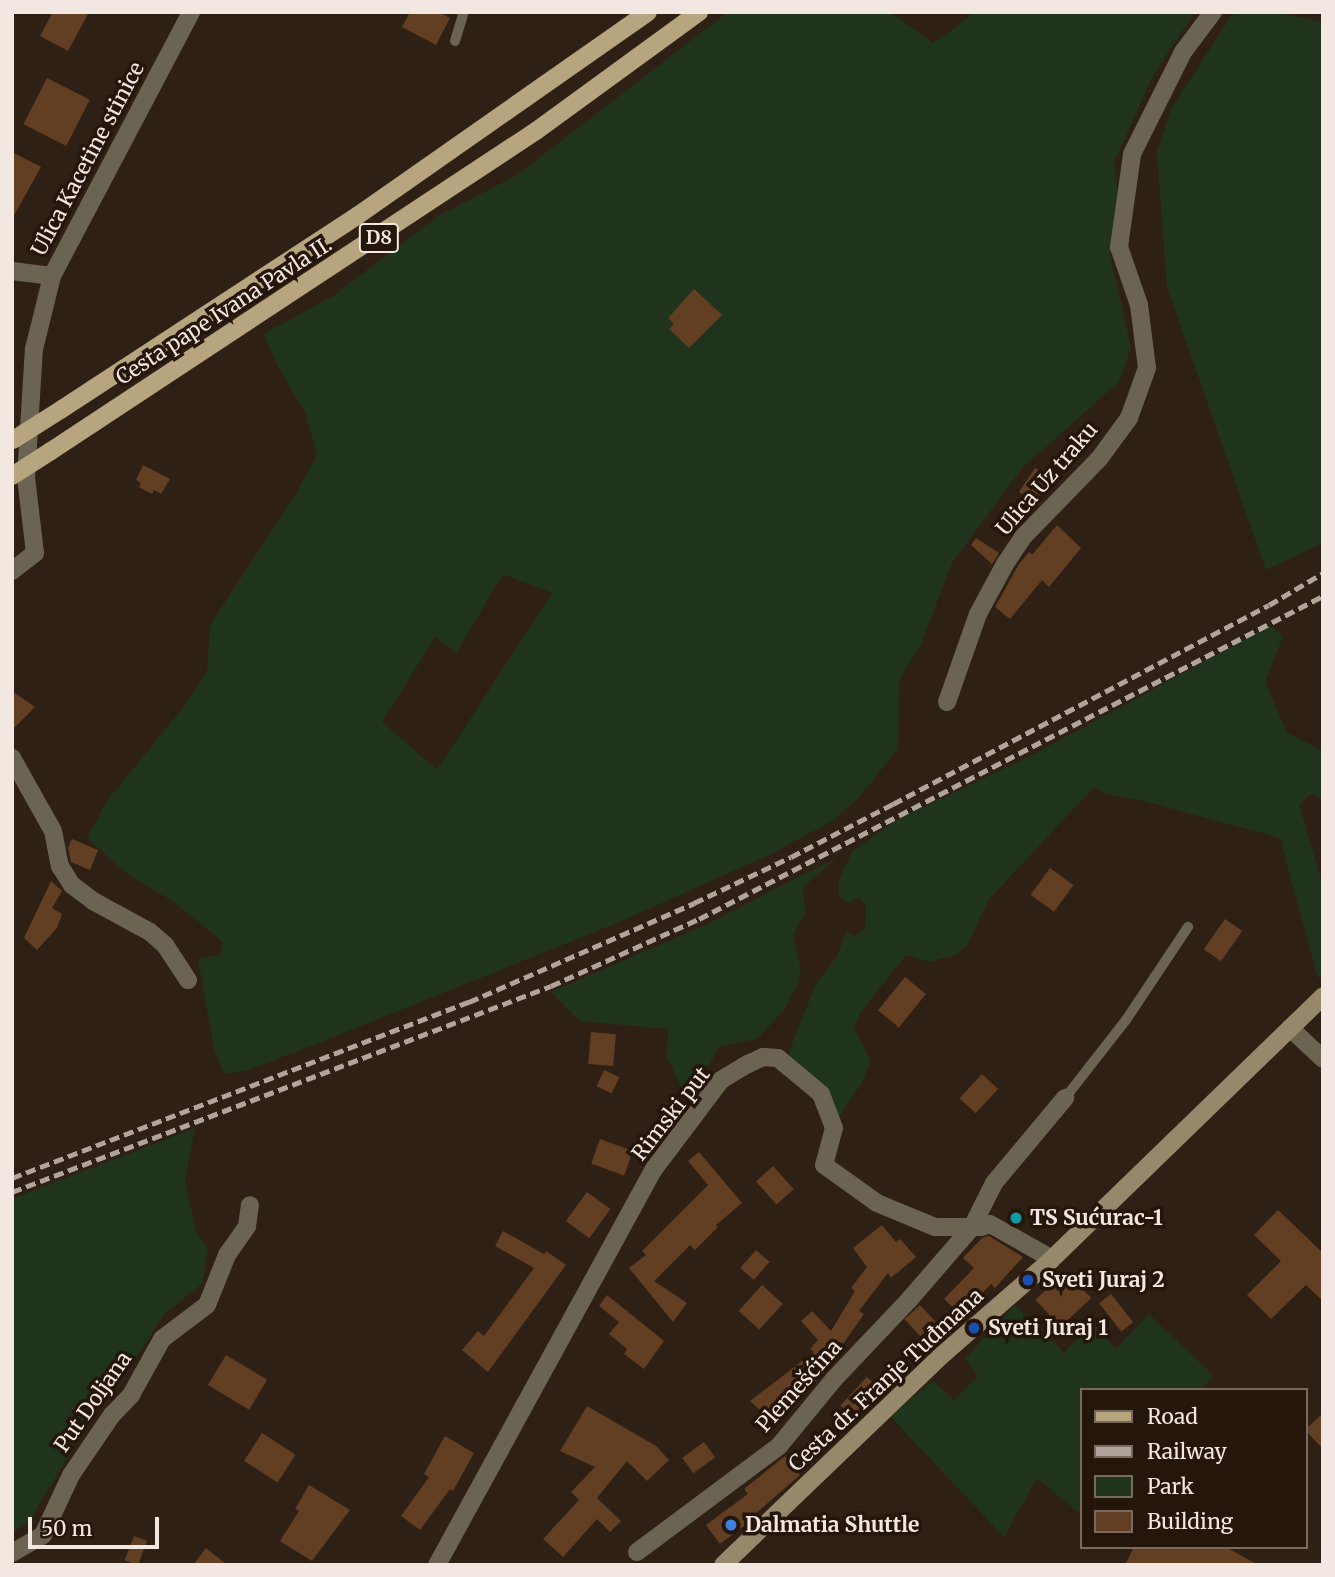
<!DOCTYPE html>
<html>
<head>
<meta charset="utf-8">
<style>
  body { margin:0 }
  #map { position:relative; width:1335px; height:1577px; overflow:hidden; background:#2f2015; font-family:Merriweather,serif }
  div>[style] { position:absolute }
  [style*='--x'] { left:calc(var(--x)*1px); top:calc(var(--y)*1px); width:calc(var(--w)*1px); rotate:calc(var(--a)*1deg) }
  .green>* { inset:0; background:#20341d }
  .building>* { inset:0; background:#623e22; transform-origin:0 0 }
  .service>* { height:10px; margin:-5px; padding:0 5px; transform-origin:5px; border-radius:5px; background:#6c6452 }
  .minor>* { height:18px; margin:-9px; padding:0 9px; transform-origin:9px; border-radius:9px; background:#6c6452 }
  .secondary>* { height:18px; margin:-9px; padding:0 9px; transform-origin:9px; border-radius:9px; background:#96896b }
  .primary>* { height:18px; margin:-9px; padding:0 9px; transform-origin:9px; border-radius:9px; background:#b6a57f }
  .rail>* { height:5px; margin-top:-2.5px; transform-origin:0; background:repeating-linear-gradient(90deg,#b1a49c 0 10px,transparent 0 15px) }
  .primary-bridge>* { height:18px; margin:-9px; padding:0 9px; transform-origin:9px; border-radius:9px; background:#b6a57f }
  .dots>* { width:19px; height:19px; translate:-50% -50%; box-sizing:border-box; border:4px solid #25160c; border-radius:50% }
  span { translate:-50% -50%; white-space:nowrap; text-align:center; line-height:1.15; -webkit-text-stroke:7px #25160c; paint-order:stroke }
  .shield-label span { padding:2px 5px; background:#25160c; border:2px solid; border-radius:5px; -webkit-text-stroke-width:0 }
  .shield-label { font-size:19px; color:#f3e8e1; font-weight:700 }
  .street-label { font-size:21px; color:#f3e8e1 }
  .poi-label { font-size:21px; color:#f3e8e1; font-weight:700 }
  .left { translate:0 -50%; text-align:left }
  .frame { position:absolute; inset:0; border:14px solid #f3e8e1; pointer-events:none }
  .legend { position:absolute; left:1080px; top:1388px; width:228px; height:161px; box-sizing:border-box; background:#25160c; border:2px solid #776a61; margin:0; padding:9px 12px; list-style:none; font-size:21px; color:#f3e8e1 }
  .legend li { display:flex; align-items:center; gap:14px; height:35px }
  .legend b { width:35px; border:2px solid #776a61 }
  .scale { position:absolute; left:28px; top:1517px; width:131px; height:32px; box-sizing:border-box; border:4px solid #f3e8e1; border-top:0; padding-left:9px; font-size:21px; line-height:24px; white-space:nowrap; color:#f3e8e1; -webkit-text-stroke:5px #25160c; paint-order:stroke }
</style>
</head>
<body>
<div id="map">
  <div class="green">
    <i style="clip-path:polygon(evenodd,728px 12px,890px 12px,933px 43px,967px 19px,972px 12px,1195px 12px,1153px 75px,1114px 163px,1118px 194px,1110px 254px,1131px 348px,1119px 382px,1023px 467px,952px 563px,921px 644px,899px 680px,898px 749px,860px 796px,834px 820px,767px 856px,617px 923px,301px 1050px,245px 1071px,224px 1074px,214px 1049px,198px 959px,220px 955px,223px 942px,174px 902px,126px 873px,87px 838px,107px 801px,181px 710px,207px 672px,210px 625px,294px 497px,317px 455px,305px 412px,279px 369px,264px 334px,333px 296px,440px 215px,517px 175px,728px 12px,503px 574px,552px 593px,437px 770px,382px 722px,435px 637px,456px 653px,503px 574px)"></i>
    <i style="clip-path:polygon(1234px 12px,1285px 14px,1323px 22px,1323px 543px,1266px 570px,1167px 287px,1157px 152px,1172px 107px)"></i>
    <i style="clip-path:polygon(1270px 626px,1283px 636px,1265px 682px,1287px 733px,1323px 751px,1323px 799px,1311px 794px,1299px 805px,1323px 885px,1323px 974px,1318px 979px,1280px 838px,1144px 801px,1107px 794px,1094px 787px,989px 899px,968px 944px,958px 954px,929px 962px,906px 955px,860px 1013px,854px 1028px,871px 1061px,861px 1084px,839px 1117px,823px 1084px,790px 1060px,790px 1049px,816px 984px,838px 955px,846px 931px,854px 936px,865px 929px,866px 906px,859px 897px,848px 903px,839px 897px,839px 879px,852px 852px,895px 821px,1036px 753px)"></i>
    <i style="clip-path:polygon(838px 857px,803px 887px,805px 914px,793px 935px,801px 970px,798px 983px,784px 1010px,757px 1039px,719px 1046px,711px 1062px,691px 1084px,681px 1087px,667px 1057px,668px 1029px,580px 1021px,551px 992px,705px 925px)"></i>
    <i style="clip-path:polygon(195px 1128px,185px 1180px,196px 1231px,208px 1249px,202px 1284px,164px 1314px,118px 1386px,97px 1408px,30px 1520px,12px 1534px,12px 1199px)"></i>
    <i style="clip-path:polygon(1015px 1305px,1064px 1353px,1093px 1324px,1116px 1349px,1149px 1314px,1214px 1376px,1200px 1390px,1081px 1390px,1081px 1509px,1078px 1512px,1037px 1478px,1004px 1537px,890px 1416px,933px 1381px,954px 1400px,978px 1376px,965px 1359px)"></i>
  </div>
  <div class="building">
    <i style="clip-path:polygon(53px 12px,89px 12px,68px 51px,40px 36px)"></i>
    <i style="clip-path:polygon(410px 12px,439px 12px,450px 18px,436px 45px,402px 27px)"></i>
    <i style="left:47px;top:78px;width:48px;height:52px;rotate:27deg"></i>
    <i style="clip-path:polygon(12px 152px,41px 167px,12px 219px)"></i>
    <i style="clip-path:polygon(694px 289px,722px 315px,689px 348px,669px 329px,674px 324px,668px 318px)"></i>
    <i style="clip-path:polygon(143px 465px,170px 479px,161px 494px,154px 490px,152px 494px,139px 487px,141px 483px,136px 480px)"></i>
    <i style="clip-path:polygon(1035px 468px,1051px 477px,1037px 499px,1042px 502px,1030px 513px,1024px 510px,1031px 500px,1019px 492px)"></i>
    <i style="clip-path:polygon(1057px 525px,1081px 548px,1049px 587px,1042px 580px,1010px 619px,995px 607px,1019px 564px,1029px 552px,1032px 555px)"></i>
    <i style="clip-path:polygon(976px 538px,999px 553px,992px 564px,971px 545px)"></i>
    <i style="clip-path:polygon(12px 691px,35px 707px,12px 730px)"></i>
    <i style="clip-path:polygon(72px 839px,98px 850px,90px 870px,71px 862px,68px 848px)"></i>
    <i style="left:1050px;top:868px;width:29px;height:33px;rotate:36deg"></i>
    <i style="clip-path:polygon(51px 881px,62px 891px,52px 908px,62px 914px,57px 928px,37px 950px,24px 938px)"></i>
    <i style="left:1225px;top:919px;width:21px;height:37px;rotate:35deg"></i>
    <i style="left:905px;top:977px;width:27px;height:43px;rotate:39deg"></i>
    <i style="left:591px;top:1032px;width:25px;height:32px;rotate:5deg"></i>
    <i style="left:604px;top:1070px;width:17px;height:18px;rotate:25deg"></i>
    <i style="left:982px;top:1074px;width:22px;height:33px;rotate:43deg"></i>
    <i style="left:600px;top:1139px;width:35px;height:26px;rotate:20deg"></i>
    <i style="clip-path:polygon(699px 1152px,742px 1203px,716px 1225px,718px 1227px,695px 1250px,690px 1245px,654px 1281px,687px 1303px,673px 1322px,629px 1268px,646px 1255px,642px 1251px,708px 1185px,688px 1161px)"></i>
    <i style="left:773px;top:1166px;width:31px;height:23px;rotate:48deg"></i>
    <i style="left:587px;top:1192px;width:29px;height:36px;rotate:36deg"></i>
    <i style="clip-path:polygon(1278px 1210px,1323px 1253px,1323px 1301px,1306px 1285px,1271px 1319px,1247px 1295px,1281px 1261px,1254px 1235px)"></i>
    <i style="clip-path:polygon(882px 1225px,896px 1242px,900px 1239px,916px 1257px,891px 1278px,888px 1273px,859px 1311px,864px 1314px,820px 1377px,799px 1393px,794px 1386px,768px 1417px,750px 1401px,814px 1352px,810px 1349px,818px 1340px,801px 1321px,812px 1311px,831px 1331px,855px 1291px,851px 1288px,867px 1267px,853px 1248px)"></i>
    <i style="clip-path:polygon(503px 1231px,544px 1254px,546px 1251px,566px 1265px,488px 1372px,462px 1350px,478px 1331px,484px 1336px,534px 1268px,495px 1246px)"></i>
    <i style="clip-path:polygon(989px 1236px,1023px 1257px,995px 1288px,991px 1284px,961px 1315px,944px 1299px,974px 1268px,963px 1258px,982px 1238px)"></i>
    <i style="left:756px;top:1250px;width:18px;height:24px;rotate:41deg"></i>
    <i style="left:1066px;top:1271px;width:37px;height:42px;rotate:47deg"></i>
    <i style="left:762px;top:1285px;width:28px;height:35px;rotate:42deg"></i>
    <i style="left:1111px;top:1294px;width:36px;height:15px;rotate:52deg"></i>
    <i style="clip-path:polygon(607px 1295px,664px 1341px,644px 1369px,624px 1354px,627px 1349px,609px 1334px,619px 1322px,599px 1306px)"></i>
    <i style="left:920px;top:1305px;width:23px;height:21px;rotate:47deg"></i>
    <i style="left:226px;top:1355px;width:48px;height:35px;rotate:31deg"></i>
    <i style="left:867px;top:1377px;width:19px;height:39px;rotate:43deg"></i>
    <i style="clip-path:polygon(587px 1406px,656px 1446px,669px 1460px,647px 1481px,627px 1461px,597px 1498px,621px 1521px,610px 1532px,597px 1519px,563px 1557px,543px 1539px,579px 1500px,571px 1492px,595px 1467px,560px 1451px)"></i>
    <i style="clip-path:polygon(1323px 1413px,1323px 1449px,1305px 1430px)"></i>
    <i style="left:262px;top:1433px;width:40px;height:33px;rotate:33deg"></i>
    <i style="clip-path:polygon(445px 1436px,474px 1453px,453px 1491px,450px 1489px,420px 1530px,401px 1516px,429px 1477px,424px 1474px)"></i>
    <i style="left:704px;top:1442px;width:19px;height:27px;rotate:54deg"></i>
    <i style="clip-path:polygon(785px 1456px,800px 1475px,748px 1520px,749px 1522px,720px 1544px,706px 1525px,748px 1494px,744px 1489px)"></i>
    <i style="clip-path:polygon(309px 1485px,350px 1510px,312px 1561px,280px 1541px,299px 1511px,295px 1509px)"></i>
    <i style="left:134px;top:1536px;width:14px;height:26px;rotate:21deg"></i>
    <i style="clip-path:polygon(1134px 1547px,1225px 1547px,1259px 1565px,1125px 1565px)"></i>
    <i style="clip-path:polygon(206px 1548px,227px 1565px,193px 1565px)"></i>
  </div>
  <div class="service">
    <i style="--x:455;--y:41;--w:30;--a:-73"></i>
    <i style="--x:1065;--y:1098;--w:99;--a:-52"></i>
    <i style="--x:1126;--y:1020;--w:112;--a:-56.3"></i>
  </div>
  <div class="minor">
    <i style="--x:12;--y:271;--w:40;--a:7.1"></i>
    <i style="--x:12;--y:571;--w:29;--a:-38"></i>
    <i style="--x:35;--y:553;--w:76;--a:-96.8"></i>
    <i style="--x:26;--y:478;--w:129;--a:-86.5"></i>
    <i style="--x:34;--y:349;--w:75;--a:-76.1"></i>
    <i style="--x:52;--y:276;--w:298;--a:-62.2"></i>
    <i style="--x:947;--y:702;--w:93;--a:-70.6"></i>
    <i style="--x:978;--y:614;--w:57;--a:-61.6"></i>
    <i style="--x:1005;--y:564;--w:34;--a:-56"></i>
    <i style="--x:1024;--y:536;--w:107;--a:-45.8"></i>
    <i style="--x:1099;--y:459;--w:51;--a:-53.8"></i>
    <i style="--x:1129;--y:418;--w:53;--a:-70.2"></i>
    <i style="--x:1147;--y:368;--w:64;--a:-97.2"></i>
    <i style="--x:1139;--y:305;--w:61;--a:-109"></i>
    <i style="--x:1119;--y:247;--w:94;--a:-82"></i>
    <i style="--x:1132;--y:154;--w:114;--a:-63.4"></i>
    <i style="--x:1183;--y:52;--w:50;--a:-53.1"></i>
    <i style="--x:12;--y:758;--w:84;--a:60.7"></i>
    <i style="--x:53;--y:831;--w:36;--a:79"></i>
    <i style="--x:60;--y:866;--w:22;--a:58"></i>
    <i style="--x:72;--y:885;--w:26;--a:37"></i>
    <i style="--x:93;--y:901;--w:65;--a:28.5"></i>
    <i style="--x:150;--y:932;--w:20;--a:41"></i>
    <i style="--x:165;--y:945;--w:42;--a:56.7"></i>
    <i style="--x:1290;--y:1028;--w:45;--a:43.2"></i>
    <i style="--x:637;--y:1552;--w:177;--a:-36.7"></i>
    <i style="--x:779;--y:1446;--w:88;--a:-50.5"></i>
    <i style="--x:835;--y:1378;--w:108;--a:-46.5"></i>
    <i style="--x:909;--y:1300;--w:96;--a:-49.2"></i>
    <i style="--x:972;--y:1227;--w:49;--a:-63.4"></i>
    <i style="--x:994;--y:1183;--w:111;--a:-50.1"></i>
    <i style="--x:12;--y:1553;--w:36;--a:-30"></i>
    <i style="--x:43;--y:1535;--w:66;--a:-65"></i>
    <i style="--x:71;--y:1475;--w:73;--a:-55.7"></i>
    <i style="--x:112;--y:1415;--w:28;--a:-46"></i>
    <i style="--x:131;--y:1395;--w:64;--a:-61"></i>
    <i style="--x:162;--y:1339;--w:56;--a:-37.1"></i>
    <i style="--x:207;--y:1305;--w:54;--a:-68.2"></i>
    <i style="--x:227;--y:1255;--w:35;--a:-55"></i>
    <i style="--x:247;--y:1226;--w:21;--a:-82"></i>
    <i style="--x:437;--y:1565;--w:452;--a:-61.3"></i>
    <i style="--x:654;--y:1169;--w:111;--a:-53"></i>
    <i style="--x:721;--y:1080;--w:31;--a:-31"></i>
    <i style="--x:748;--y:1064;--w:17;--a:-25"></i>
    <i style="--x:763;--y:1057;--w:15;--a:4"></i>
    <i style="--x:778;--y:1058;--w:56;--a:39.9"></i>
    <i style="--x:821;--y:1094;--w:36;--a:69"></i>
    <i style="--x:834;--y:1128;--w:38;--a:105"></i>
    <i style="--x:824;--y:1165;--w:65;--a:35.6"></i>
    <i style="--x:877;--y:1203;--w:63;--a:22.5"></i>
    <i style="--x:935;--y:1227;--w:46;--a:0"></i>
    <i style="--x:981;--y:1227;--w:9;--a:-18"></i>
    <i style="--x:990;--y:1224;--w:71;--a:29.4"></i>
  </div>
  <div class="secondary">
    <i style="--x:723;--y:1565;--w:302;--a:-43.8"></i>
    <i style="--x:941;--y:1356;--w:147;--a:-41.1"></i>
    <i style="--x:1052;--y:1259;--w:378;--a:-44.1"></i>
  </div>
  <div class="primary">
    <i style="--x:62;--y:409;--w:353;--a:-33.2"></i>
    <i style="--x:357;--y:216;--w:355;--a:-35"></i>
    <i style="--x:51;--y:451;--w:581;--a:-33.42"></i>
    <i style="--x:536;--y:131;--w:202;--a:-36.1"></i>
  </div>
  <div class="rail">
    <i style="--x:12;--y:1178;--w:490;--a:-21.1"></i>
    <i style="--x:469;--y:1002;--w:246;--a:-23.7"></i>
    <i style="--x:694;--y:903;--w:107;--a:-25.4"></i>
    <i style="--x:791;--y:857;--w:115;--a:-27.5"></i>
    <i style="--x:893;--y:804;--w:425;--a:-27.9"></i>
    <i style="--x:1269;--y:605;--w:63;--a:-30.7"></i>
    <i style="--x:12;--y:1192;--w:577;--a:-20.92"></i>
    <i style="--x:551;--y:986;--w:162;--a:-24.4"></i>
    <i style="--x:699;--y:919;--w:703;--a:-27.37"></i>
  </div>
  <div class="primary-bridge">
    <i style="--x:13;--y:440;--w:58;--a:-32.3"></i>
    <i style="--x:12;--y:476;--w:46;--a:-32.7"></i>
  </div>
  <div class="dots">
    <i style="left:1016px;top:1218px;background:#0f9aa8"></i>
    <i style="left:1028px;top:1280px;background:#1a4fb4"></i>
    <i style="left:974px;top:1328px;background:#1a4fb4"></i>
    <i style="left:731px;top:1525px;background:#3f7fe0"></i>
  </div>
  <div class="shield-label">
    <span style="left:379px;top:238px">D8</span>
  </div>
  <div class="street-label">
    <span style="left:88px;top:159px;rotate:-62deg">Ulica Kacetine stinice</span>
    <span style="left:224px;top:311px;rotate:-33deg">Cesta pape Ivana Pavla II.</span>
    <span style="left:1047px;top:479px;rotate:-49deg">Ulica Uz traku</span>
    <span style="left:671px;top:1114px;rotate:-52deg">Rimski put</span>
    <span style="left:886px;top:1380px;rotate:-43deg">Cesta dr. Franje Tuđmana</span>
    <span style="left:799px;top:1386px;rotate:-48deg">Plemešćina</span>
    <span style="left:93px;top:1402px;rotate:-55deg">Put Doljana</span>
  </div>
  <div class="poi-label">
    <span class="left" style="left:1030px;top:1218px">TS Sućurac-1</span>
    <span class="left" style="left:1042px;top:1280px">Sveti Juraj 2</span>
    <span class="left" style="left:988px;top:1328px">Sveti Juraj 1</span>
    <span class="left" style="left:745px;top:1525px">Dalmatia Shuttle</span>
  </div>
  <div class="frame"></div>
  <ul class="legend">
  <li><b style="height:9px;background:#b6a57f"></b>Road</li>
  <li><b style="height:9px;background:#b1a49c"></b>Railway</li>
  <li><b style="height:19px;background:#20341d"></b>Park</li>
  <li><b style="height:19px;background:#623e22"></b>Building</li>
  </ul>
  <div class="scale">50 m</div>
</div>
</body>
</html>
